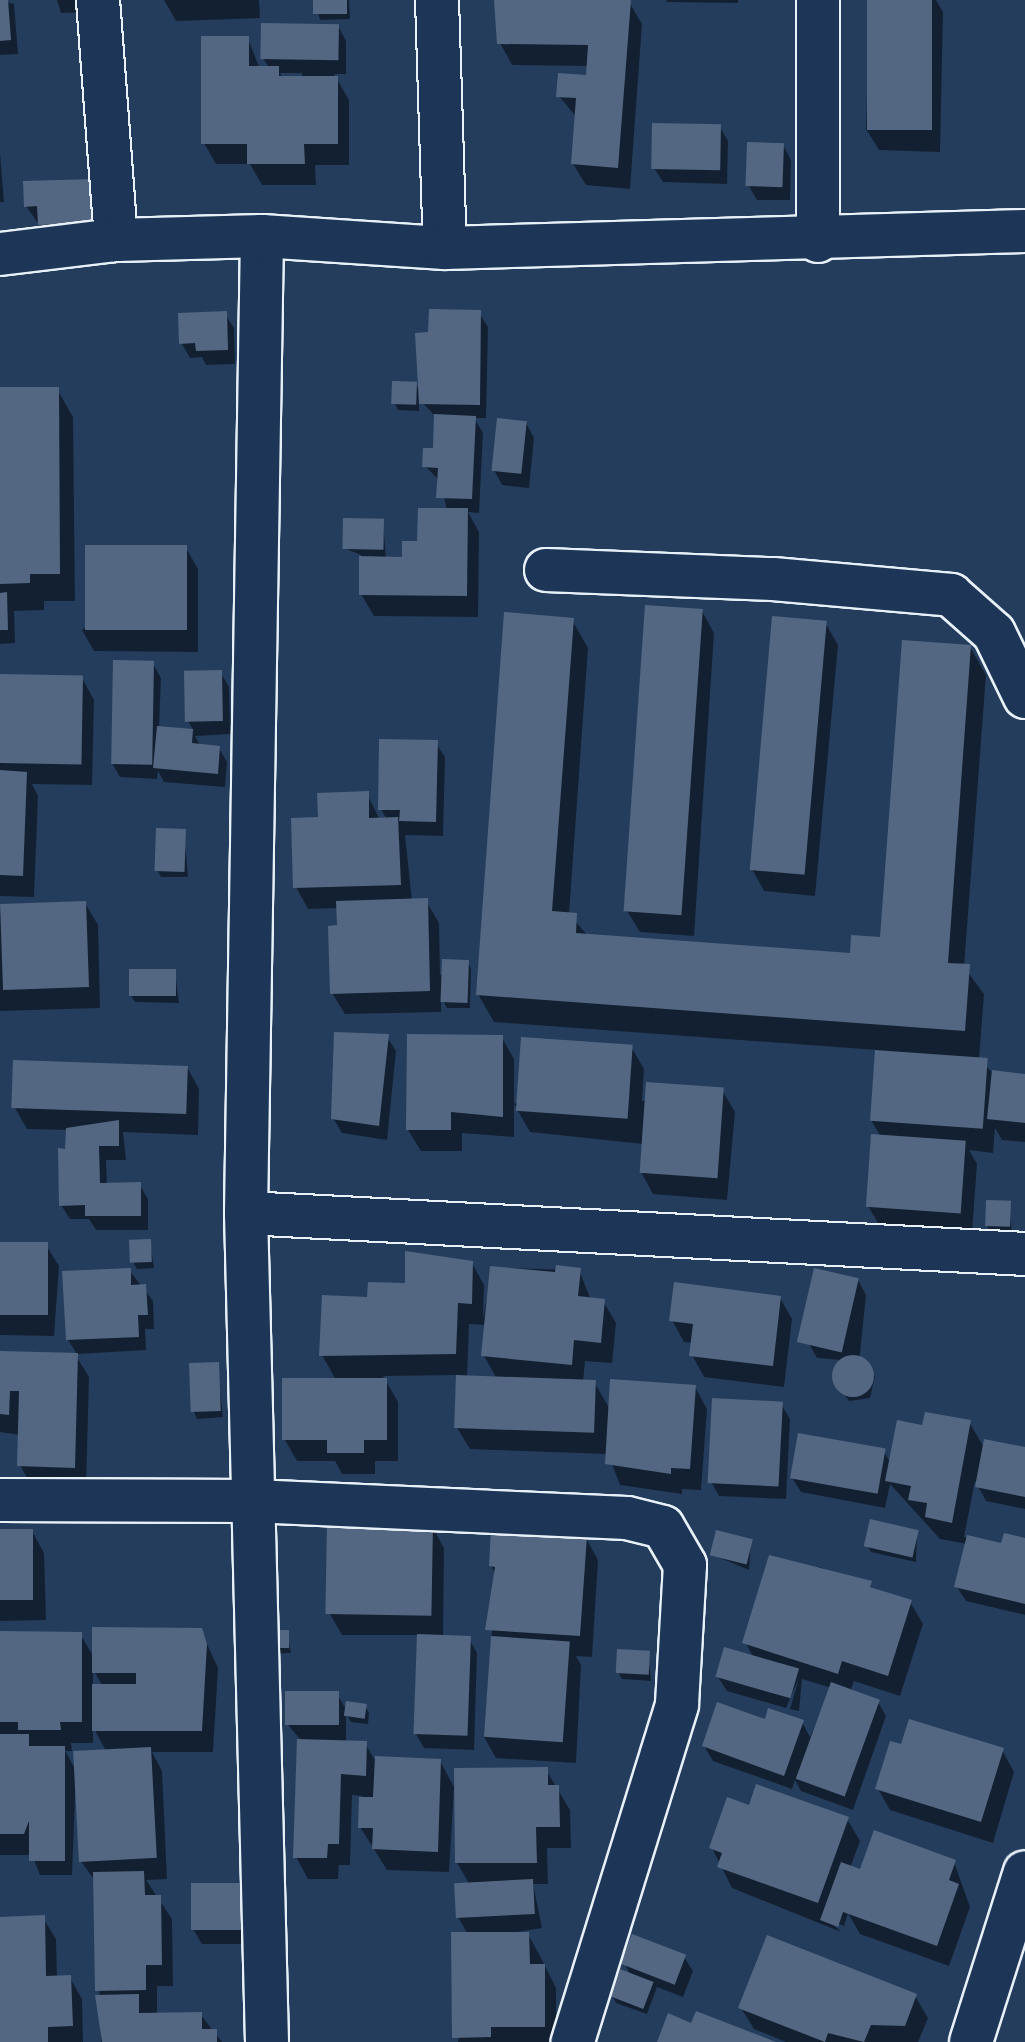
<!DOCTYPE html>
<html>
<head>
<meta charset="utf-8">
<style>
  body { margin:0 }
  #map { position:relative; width:1025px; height:2042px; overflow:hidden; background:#253d5d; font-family:"Balsamiq Sans",sans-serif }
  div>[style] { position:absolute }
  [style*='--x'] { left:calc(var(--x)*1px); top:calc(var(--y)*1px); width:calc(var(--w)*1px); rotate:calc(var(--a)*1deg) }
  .shadow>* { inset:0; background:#0007 }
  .building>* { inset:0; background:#536782; transform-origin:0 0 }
  .round { border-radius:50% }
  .roads { filter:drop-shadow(2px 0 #e8f1f8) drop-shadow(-2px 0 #e8f1f8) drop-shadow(0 2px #e8f1f8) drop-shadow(0 -2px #e8f1f8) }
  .minor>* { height:42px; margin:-21px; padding:0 21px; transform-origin:21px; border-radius:21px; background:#1d3557 }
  span { translate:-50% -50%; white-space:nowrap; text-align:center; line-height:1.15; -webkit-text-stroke:9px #1d3557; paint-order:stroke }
</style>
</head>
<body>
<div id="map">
  <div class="shadow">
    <i style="clip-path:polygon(0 0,14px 4px,18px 54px,0 55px)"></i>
    <i style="clip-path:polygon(57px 0,86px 0,86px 12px,61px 13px)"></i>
    <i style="clip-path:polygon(164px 0,259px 0,260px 18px,176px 21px)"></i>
    <i style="clip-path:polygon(315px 0,349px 0,350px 19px,320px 20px)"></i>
    <i style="clip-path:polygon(498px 0,629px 2px,642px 24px,630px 189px,586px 185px,573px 164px,577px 118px,559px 96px,588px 78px,589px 66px,512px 65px,500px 43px)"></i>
    <i style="clip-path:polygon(666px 0,738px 0,738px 3px,667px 2px)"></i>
    <i style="clip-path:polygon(870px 0,936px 0,943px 12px,940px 152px,879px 150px,866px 129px)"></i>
    <i style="clip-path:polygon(evenodd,338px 26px,346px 41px,346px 74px,334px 74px,349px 100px,349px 165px,315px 165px,316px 185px,262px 185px,250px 164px,216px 164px,204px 143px,248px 39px,260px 69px,270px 69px,263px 58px,338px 26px,280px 73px,302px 73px,302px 78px,283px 78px,280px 73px)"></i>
    <i style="clip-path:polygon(720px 127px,728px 141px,727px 184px,663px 182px,654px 168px)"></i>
    <i style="clip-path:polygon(783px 145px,791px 160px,790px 200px,757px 200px,749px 186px)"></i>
    <i style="clip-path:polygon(0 153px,4px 202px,0 202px)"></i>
    <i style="clip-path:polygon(26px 183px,102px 237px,49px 239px,26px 206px)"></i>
    <i style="clip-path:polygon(479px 313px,488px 327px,486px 418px,474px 418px,483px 433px,479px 513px,468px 512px,479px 532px,478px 617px,374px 616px,361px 594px,361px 555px,346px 549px,383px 521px,386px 559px,404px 560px,447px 510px,440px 481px,425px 466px,435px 451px,437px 418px,419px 399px,419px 411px,398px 410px,395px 404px,416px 384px,421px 394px,431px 335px)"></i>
    <i style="clip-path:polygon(225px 314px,234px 328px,235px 364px,206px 365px,202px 357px,190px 358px,182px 344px)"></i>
    <i style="clip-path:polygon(0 389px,57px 389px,73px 417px,75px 601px,44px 601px,44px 610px,14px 611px,15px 643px,0 644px)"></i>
    <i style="clip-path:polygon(526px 423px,534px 438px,529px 488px,502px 485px,494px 470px)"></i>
    <i style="clip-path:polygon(186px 548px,198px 569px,198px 652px,94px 651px,82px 630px)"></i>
    <i style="clip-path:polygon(702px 611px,714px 633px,694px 936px,640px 932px,627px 911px)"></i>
    <i style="clip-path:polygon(572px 620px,588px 648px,569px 914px,588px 936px,853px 956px,883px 940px,970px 647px,986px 675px,964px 967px,984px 994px,979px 1060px,993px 1073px,1025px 1076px,1025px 1142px,1002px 1140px,995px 1128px,993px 1153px,969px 1150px,977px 1164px,972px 1233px,881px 1228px,868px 1206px,881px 1137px,871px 1120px,877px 1050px,494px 1022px,478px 994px)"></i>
    <i style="clip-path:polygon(826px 624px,838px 645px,815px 896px,764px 891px,752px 869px)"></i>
    <i style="clip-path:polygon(153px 664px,161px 678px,159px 728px,194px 731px,188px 721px,221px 673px,229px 687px,230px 734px,195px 736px,201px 747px,219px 748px,227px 762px,225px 787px,164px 782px,158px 771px,157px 779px,120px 777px,112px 763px)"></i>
    <i style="clip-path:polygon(0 676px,82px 678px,94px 700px,92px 785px,32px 784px,38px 796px,34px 897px,0 896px)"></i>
    <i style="clip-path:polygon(436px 743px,445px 757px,443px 836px,405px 835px,412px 901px,426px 901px,439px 923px,440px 975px,468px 962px,471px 969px,470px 1008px,447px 1008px,441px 996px,441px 1012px,345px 1014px,332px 993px,339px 908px,308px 909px,296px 887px,320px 820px,367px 794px,380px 820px,387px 820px,381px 809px)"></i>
    <i style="clip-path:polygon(184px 831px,188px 877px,161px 877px,157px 870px)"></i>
    <i style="clip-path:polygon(85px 903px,98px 925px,100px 1008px,0 1011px,0 905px)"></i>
    <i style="clip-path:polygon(175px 972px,179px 1003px,135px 1002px,131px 996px)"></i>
    <i style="clip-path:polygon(387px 1037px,396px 1051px,387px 1140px,342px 1133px,333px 1118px)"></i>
    <i style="clip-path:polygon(502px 1038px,514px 1059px,514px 1104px,632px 1048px,644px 1069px,642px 1101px,722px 1090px,735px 1112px,727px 1200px,653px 1194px,641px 1172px,643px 1144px,530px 1132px,514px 1104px,514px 1137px,462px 1133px,462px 1151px,421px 1151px,408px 1130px)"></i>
    <i style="clip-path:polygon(187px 1067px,199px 1089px,198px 1135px,123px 1132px,126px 1160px,106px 1160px,107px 1185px,139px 1184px,148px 1199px,148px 1230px,96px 1230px,89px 1219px,70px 1219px,61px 1205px,68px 1130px,27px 1129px,15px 1108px)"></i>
    <i style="clip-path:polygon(1009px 1203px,1012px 1233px,990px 1232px,987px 1225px)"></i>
    <i style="clip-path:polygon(150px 1242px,154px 1268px,137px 1269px,133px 1262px)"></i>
    <i style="clip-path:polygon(0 1245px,46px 1245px,59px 1266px,54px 1336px,0 1335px)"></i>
    <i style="clip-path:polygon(evenodd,472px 1263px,484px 1285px,483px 1319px,492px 1268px,579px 1270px,591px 1300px,603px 1301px,616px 1323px,612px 1363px,585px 1361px,583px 1382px,594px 1382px,611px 1411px,695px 1387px,707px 1409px,701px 1490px,682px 1489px,682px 1494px,620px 1485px,608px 1454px,470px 1449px,457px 1428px,459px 1375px,383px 1376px,398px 1402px,398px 1461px,375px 1461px,375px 1474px,342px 1474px,335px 1461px,297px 1461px,285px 1440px,336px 1380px,322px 1355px,370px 1300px,472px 1263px,469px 1324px,487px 1325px,484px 1356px,497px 1379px,467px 1378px,469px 1324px)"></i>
    <i style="clip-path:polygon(129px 1270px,153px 1301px,154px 1329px,145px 1329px,146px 1350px,77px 1354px,68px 1340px)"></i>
    <i style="clip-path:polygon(858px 1280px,866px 1295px,859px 1363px,875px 1376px,870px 1398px,849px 1401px,837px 1385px,842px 1360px,817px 1358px,809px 1344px)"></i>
    <i style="clip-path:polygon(780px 1298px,792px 1319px,784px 1387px,704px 1377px,692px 1355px,693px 1343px,684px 1342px,672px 1320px)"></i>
    <i style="clip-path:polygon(0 1353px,76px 1356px,89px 1377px,86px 1488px,32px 1487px,20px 1465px,20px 1435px,0 1432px)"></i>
    <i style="clip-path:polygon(217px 1365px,223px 1417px,197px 1419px,194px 1412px)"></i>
    <i style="clip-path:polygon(781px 1404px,790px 1419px,786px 1499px,719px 1496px,711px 1482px)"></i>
    <i style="clip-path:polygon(969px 1422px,985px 1449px,1025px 1450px,1025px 1509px,986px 1501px,975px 1481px,964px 1537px,1003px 1546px,1025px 1540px,1025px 1615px,966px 1601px,957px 1587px,967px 1544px,940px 1539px,890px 1484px,885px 1508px,801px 1492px,792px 1478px,884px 1452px,891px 1463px,924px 1428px)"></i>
    <i style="clip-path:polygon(432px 1526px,444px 1548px,443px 1638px,469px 1639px,477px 1653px,474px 1750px,424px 1748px,416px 1734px,419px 1635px,342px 1635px,330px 1614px)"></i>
    <i style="clip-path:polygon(32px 1531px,44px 1553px,46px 1620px,0 1621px,0 1532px)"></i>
    <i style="clip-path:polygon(917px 1532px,916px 1562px,871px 1552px,867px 1545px)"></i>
    <i style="clip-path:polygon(586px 1538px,598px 1560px,592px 1657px,576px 1656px,581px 1665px,576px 1763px,496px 1758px,484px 1737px,496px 1575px,491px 1566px)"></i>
    <i style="clip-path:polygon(751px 1541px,749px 1570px,713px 1555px)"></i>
    <i style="clip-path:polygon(819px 1567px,910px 1602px,923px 1624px,900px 1696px,854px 1681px,850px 1692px,878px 1702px,886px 1716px,853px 1810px,801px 1791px,795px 1780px,792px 1789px,713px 1761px,704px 1746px,766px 1722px,802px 1722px,810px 1737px,832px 1688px,802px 1679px,799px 1711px,790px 1709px,799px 1678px,786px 1708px,727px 1691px,718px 1677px,754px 1658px,745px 1642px)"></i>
    <i style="clip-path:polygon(evenodd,201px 1631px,218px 1668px,213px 1752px,152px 1752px,162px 1771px,167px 1879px,146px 1880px,172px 1919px,173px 1986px,157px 1986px,157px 2015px,200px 2014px,222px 2042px,101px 2042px,96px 1882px,80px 1860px,106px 1751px,93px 1727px,93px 1743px,71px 1743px,72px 1751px,65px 1751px,76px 1770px,72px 1875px,40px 1875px,32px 1855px,0 1855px,0 1634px,80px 1634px,95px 1659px,201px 1631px,93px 1669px,103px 1687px,93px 1686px,93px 1669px)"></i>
    <i style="clip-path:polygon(287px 1633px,291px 1653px,270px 1654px)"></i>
    <i style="clip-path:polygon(648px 1653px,651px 1681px,622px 1679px,618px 1672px)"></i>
    <i style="clip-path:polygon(337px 1694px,347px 1711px,365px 1706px,369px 1713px,368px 1724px,351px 1722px,346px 1714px,346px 1743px,365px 1743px,374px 1759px,440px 1761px,454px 1787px,449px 1872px,387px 1870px,360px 1827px,362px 1796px,352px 1795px,350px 1865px,339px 1865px,338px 1879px,308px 1879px,296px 1857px,300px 1739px,288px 1725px)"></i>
    <i style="clip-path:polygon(1002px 1750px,1014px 1772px,993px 1843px,890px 1810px,878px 1789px)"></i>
    <i style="clip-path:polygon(546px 1770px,570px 1810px,571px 1848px,547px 1848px,548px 1884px,533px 1884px,542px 1928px,499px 1935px,528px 1934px,540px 1956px,556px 1988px,556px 2042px,458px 2042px,468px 1935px,458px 1917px,470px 1885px,457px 1863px)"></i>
    <i style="clip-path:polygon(750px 1809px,847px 1819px,860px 1841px,850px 1868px,857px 1870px,954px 1862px,970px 1907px,949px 1966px,860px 1934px,848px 1913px,844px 1926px,830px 1921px,841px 1932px,732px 1888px,712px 1848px)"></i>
    <i style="clip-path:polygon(249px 1885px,258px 1944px,202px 1944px,193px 1929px)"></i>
    <i style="clip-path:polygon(43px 1918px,56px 1939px,57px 1978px,70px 1978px,82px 1999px,83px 2042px,0 2042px,0 1919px)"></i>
    <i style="clip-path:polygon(684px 1957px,693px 1971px,683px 1997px,657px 1987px,647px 2014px,616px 2003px,612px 1996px,631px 1976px,624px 1963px)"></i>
    <i style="clip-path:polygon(915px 1996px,928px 2018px,918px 2042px,786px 2042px,754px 2029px,741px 2008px)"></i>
  </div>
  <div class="building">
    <i style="clip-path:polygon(0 0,8px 0,11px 40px,0 41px)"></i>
    <i style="left:313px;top:0;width:34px;height:14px"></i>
    <i style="clip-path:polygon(494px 0,631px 0,618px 168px,571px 164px,576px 98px,556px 97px,558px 73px,586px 75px,588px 45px,497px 44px)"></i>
    <i style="left:867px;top:0;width:65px;height:130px"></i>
    <i style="left:261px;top:23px;width:78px;height:36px;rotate:1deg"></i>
    <i style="clip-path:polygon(201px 36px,249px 36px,249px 66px,279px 66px,279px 76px,338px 76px,338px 144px,304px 144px,305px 164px,247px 164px,247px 144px,201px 144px)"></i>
    <i style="left:652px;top:123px;width:69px;height:46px;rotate:1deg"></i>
    <i style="left:747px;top:142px;width:37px;height:44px;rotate:2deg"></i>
    <i style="clip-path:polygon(94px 179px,95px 223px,38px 225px,37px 206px,24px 207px,23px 181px)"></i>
    <i style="clip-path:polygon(429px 309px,481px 310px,480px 405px,419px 404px,415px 333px,428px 332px)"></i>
    <i style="clip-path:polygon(227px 311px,228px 350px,196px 351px,195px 343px,179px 344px,178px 313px)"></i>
    <i style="left:392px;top:381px;width:25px;height:23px;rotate:2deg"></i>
    <i style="clip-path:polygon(0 387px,59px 387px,60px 574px,30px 574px,30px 583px,0 584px)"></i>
    <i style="clip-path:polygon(434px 414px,476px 416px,472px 499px,436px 498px,438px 468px,422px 467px,423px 448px,433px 448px)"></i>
    <i style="left:497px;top:418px;width:30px;height:53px;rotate:6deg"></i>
    <i style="clip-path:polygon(418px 508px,468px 508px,467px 596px,359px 595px,359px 556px,402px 557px,402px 541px,417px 541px)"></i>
    <i style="left:343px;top:518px;width:41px;height:31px;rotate:1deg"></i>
    <i style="left:85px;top:545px;width:102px;height:85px"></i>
    <i style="clip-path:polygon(7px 592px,8px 630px,0 630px,0 593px)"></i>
    <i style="left:645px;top:605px;width:58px;height:307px;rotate:4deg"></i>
    <i style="clip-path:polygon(504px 612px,574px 618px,552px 911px,577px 913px,576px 933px,850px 953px,851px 935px,880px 937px,902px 640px,971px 645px,948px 963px,970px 964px,965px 1031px,476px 995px)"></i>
    <i style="left:772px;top:616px;width:55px;height:255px;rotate:5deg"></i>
    <i style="left:113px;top:660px;width:41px;height:104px;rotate:1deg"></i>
    <i style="left:222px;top:670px;width:51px;height:38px;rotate:89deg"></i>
    <i style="left:0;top:674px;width:83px;height:89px;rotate:1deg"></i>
    <i style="clip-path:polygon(157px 726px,193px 729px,192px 743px,220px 746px,218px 774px,153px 768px)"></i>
    <i style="clip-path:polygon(379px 739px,438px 740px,436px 822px,399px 821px,400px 810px,378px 810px)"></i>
    <i style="clip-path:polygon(0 770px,27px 772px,23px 876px,0 875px)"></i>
    <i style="clip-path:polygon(369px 791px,369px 818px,398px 817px,401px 885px,293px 888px,291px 818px,318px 817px,317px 793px)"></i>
    <i style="left:156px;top:828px;width:30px;height:43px;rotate:2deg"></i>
    <i style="clip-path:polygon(428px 898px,430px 991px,330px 994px,328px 926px,337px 925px,336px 901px)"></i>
    <i style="left:86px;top:901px;width:86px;height:86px;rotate:88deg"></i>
    <i style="left:442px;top:959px;width:27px;height:43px;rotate:2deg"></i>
    <i style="left:129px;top:969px;width:47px;height:27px"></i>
    <i style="clip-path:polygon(334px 1032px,389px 1034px,379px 1126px,331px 1119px)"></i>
    <i style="clip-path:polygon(407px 1034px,503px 1035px,503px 1117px,451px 1112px,451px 1130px,406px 1130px)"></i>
    <i style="left:521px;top:1037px;width:112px;height:74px;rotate:4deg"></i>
    <i style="left:875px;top:1050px;width:113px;height:71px;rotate:4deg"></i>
    <i style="left:13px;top:1060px;width:175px;height:48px;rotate:2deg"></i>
    <i style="clip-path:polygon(992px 1070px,1025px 1074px,1025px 1123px,987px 1119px)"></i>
    <i style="left:646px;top:1082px;width:78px;height:91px;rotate:4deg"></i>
    <i style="clip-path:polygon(119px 1120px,119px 1146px,99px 1146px,100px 1183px,141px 1182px,141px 1216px,85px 1216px,85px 1205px,59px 1206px,58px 1148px,65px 1149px,66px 1128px)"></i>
    <i style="left:871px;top:1134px;width:95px;height:73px;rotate:4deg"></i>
    <i style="left:986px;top:1200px;width:25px;height:26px;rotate:2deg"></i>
    <i style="left:151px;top:1239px;width:23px;height:22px;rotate:88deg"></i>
    <i style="left:0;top:1242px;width:48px;height:73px"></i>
    <i style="clip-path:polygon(405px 1251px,473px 1261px,472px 1304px,458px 1303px,456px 1354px,319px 1356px,322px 1295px,367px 1297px,368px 1282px,405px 1283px)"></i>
    <i style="clip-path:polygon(556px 1265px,581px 1268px,578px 1296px,605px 1299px,601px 1343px,574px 1340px,572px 1365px,481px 1356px,490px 1266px,555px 1272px)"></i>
    <i style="clip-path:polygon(131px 1268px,131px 1285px,146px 1284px,148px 1315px,138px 1315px,139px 1337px,66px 1340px,62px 1271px)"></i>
    <i style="left:814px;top:1268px;width:46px;height:76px;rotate:13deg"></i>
    <i style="clip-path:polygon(674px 1282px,781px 1296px,773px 1366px,689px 1356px,693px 1324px,669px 1321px)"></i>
    <i style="clip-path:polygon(0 1351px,78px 1353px,75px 1468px,17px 1466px,19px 1391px,10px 1391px,9px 1415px,0 1414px)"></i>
    <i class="round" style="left:832px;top:1355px;width:42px;height:42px"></i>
    <i style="left:219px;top:1362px;width:49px;height:30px;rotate:88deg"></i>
    <i style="left:456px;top:1375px;width:140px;height:53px;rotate:2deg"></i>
    <i style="clip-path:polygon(282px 1378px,387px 1378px,387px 1440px,364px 1440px,364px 1453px,327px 1453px,327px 1440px,282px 1440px)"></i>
    <i style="clip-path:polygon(610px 1379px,696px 1385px,690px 1469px,671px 1468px,671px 1474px,605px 1464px)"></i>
    <i style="left:712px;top:1398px;width:71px;height:85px;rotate:3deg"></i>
    <i style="clip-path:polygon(925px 1412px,971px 1420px,952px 1523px,925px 1517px,927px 1503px,908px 1500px,911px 1486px,885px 1481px,897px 1420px,922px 1425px)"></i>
    <i style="left:798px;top:1433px;width:89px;height:46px;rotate:10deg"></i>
    <i style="clip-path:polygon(984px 1439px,1025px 1447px,1025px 1497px,975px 1487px)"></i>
    <i style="left:870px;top:1519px;width:50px;height:28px;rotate:13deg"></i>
    <i style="left:327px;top:1523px;width:106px;height:91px;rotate:1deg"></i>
    <i style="left:0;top:1529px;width:33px;height:71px"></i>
    <i style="clip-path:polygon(491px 1529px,587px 1536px,580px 1636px,485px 1630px,495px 1567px,489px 1566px)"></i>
    <i style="left:716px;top:1530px;width:38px;height:26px;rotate:14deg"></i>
    <i style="clip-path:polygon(1004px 1533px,1025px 1538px,1025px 1604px,954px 1587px,967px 1535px,1001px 1543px)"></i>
    <i style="clip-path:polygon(769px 1555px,872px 1581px,870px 1587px,912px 1600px,888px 1676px,842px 1661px,838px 1674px,742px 1643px)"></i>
    <i style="clip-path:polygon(92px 1627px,202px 1628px,207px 1644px,202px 1731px,92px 1731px,92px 1684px,136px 1684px,136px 1673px,92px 1673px)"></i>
    <i style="left:289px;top:1630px;width:18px;height:25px;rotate:90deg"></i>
    <i style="clip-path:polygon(0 1631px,82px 1632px,82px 1722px,60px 1722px,61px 1730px,18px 1730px,18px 1722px,0 1722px)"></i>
    <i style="left:417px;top:1634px;width:54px;height:100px;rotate:2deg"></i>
    <i style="left:491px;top:1636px;width:79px;height:101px;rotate:4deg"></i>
    <i style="left:724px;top:1647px;width:78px;height:31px;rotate:16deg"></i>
    <i style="left:617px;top:1649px;width:33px;height:24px;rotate:3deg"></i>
    <i style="left:831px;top:1682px;width:52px;height:103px;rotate:20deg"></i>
    <i style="left:339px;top:1691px;width:34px;height:54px;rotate:90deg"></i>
    <i style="left:346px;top:1701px;width:21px;height:15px;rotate:8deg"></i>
    <i style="clip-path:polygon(717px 1702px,765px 1719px,768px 1708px,804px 1720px,784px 1776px,702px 1746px)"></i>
    <i style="clip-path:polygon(909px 1719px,1004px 1748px,981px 1822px,875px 1789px,890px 1741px,901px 1744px)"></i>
    <i style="clip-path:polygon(0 1734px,29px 1734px,29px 1746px,65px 1746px,65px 1861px,29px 1861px,29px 1821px,24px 1834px,0 1834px)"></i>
    <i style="clip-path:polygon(297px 1739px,367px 1741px,366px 1776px,341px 1774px,339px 1844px,328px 1844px,327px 1858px,293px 1858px)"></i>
    <i style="left:151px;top:1747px;width:111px;height:78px;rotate:87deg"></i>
    <i style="clip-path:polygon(375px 1756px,441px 1759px,438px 1852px,372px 1849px,373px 1828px,358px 1828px,359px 1797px,373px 1797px)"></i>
    <i style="clip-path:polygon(548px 1767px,548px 1785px,559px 1785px,560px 1827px,536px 1827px,537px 1863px,455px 1863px,454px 1768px)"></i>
    <i style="clip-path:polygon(756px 1784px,849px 1817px,818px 1903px,717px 1867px,722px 1853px,709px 1848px,727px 1797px,749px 1805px)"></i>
    <i style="clip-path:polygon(874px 1830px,956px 1860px,949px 1880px,959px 1884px,937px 1946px,843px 1912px,838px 1927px,820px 1920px,841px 1862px,860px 1869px)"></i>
    <i style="clip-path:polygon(144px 1871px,145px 1895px,161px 1895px,162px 1965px,146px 1965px,146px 1990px,95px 1991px,93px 1872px)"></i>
    <i style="left:533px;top:1879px;width:35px;height:79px;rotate:87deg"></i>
    <i style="left:191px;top:1883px;width:59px;height:47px"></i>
    <i style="clip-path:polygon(45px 1915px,46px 1976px,71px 1975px,73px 2026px,48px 2027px,48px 2042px,0 2042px,0 1917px)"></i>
    <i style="clip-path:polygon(451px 1932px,529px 1932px,530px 1964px,545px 1964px,545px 2027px,491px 2027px,491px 2037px,452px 2038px)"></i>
    <i style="left:632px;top:1934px;width:58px;height:32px;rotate:21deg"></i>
    <i style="clip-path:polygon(767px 1935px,917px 1994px,905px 2026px,871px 2025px,864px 2042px,828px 2033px,825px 2042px,738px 2008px)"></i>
    <i style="left:620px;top:1969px;width:36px;height:29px;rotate:21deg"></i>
    <i style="clip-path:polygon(139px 1994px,139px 2013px,202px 2012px,202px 2029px,217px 2029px,217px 2042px,102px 2042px,95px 1995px)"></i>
    <i style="clip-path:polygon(696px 2011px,776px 2042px,657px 2042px,668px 2013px,691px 2023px)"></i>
  </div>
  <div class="roads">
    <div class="minor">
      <i style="--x:98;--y:0;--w:241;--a:85.7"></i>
      <i style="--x:437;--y:0;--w:248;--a:88.2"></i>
      <i style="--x:818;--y:0;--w:241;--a:90"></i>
      <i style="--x:262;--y:236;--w:977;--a:90.94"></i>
      <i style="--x:246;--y:1213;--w:829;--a:88.55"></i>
      <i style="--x:0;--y:254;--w:117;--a:-6.9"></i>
      <i style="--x:116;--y:240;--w:146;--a:-1.6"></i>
      <i style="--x:262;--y:236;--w:183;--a:3.8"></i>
      <i style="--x:445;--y:248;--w:580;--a:-1.68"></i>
      <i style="--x:546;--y:570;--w:227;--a:2.3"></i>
      <i style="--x:773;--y:579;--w:179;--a:5.1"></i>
      <i style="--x:951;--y:595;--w:57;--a:41.5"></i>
      <i style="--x:994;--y:633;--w:71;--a:64.2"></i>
      <i style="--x:246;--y:1213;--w:780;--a:3.01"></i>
      <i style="--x:0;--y:1500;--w:253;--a:0.2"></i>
      <i style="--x:253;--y:1501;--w:374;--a:2.6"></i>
      <i style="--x:627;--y:1518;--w:37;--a:14"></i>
      <i style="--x:663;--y:1527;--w:44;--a:59.9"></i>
      <i style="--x:685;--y:1565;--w:140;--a:93.3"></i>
      <i style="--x:677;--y:1705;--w:353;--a:107.2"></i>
      <i style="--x:971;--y:2042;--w:178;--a:-72.4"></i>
    </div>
  </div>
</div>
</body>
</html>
